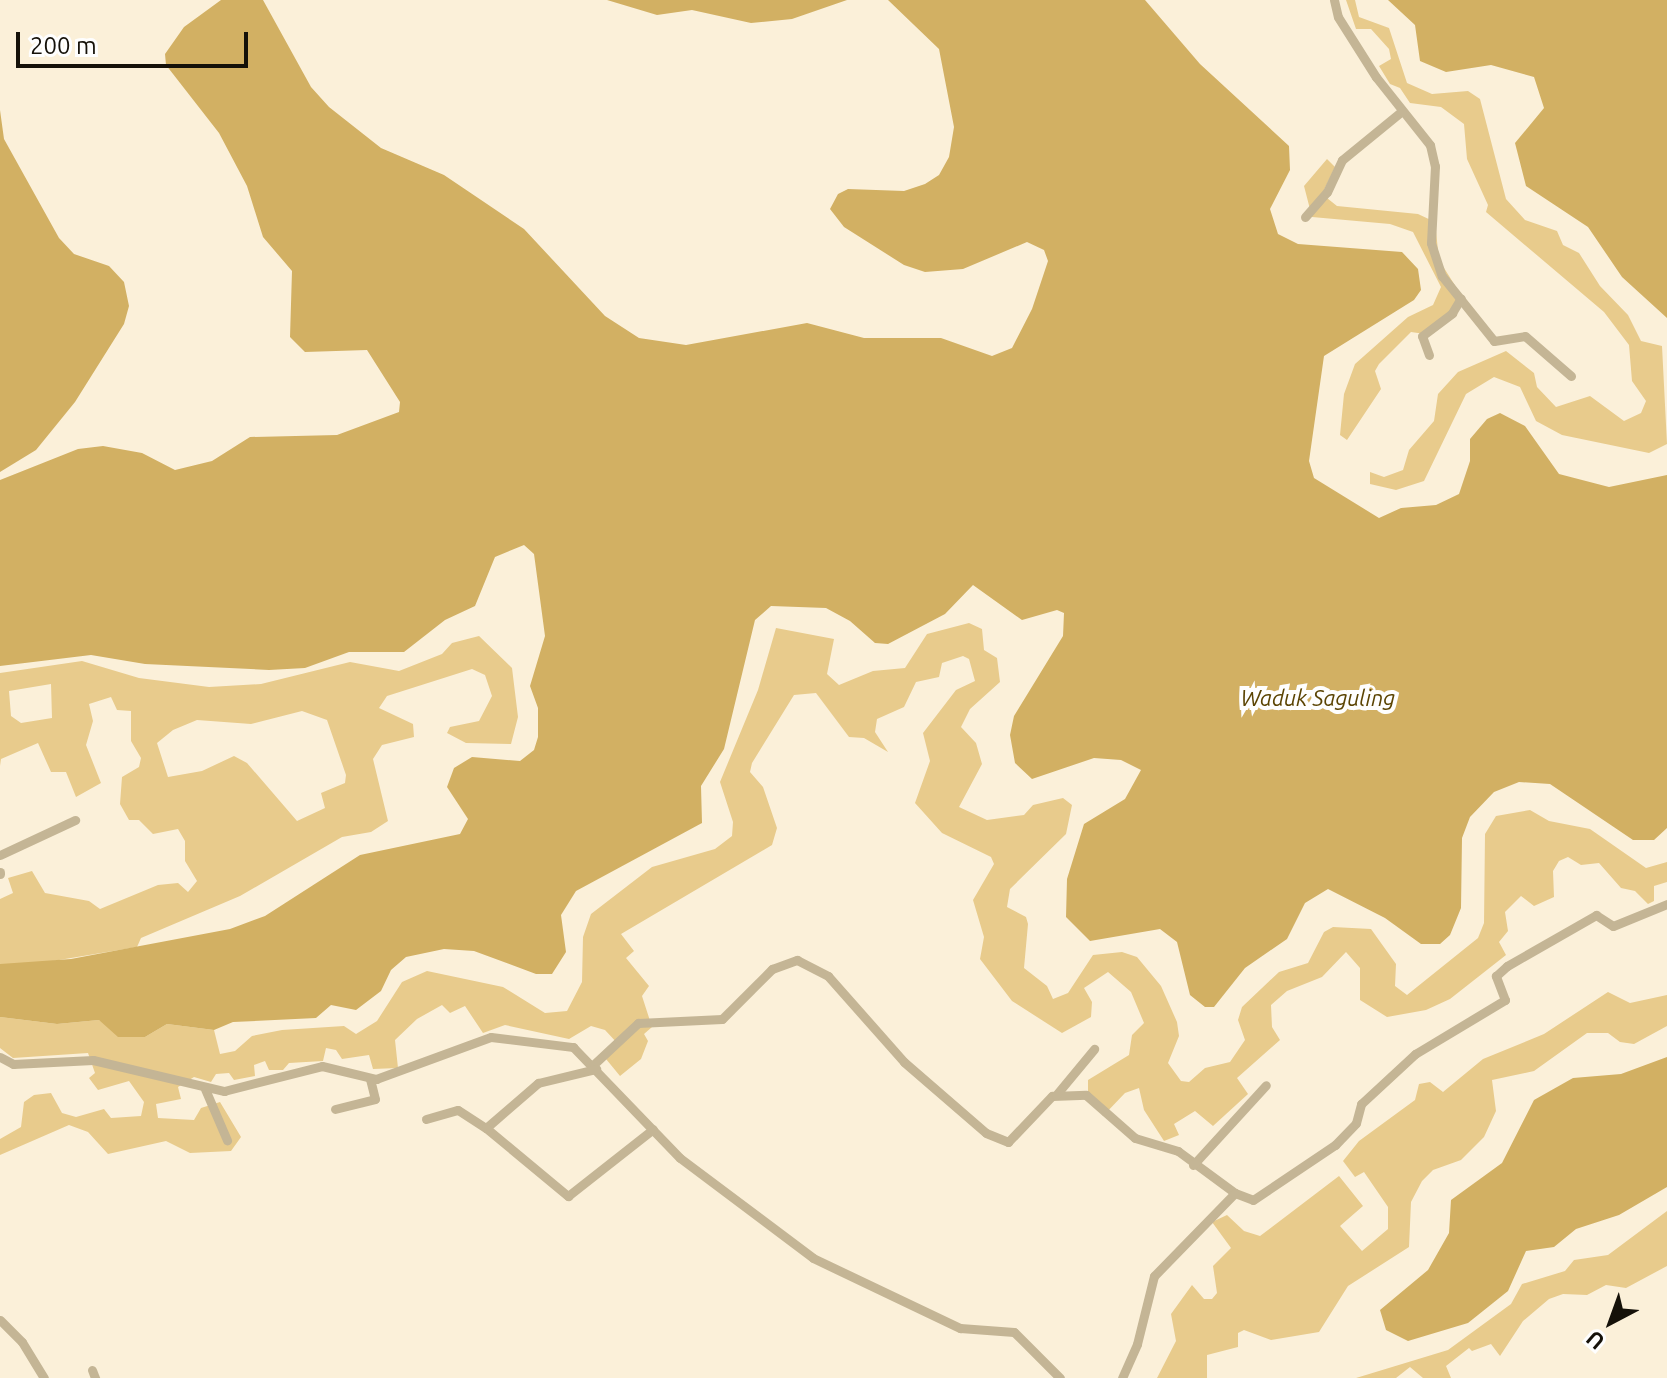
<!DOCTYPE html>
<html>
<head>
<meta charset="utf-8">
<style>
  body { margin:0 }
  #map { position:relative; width:1667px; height:1378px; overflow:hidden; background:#fbf0d9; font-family:Ubuntu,sans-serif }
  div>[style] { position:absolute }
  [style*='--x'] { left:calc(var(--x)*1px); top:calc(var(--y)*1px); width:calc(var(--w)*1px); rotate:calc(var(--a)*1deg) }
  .green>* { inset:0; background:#e8cb8c }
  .water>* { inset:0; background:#d2b063 }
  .minor>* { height:9px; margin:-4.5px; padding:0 4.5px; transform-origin:4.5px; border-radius:4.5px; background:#c4b595 }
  span { translate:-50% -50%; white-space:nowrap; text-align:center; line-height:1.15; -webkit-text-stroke:8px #fefefe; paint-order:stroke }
  .water-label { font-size:22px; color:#5b4403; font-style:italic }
  .north { position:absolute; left:1571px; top:1282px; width:80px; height:80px; -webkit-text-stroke:6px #fefefe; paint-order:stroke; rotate:221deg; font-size:22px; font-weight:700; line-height:32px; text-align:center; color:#151109 }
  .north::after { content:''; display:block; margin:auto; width:28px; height:36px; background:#151109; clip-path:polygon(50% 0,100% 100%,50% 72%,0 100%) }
  .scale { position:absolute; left:16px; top:32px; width:232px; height:36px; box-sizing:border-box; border:4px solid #151109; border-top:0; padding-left:10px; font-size:24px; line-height:28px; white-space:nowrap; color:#151109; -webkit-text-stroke:6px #fefefe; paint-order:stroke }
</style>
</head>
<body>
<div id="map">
  <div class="green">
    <i style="clip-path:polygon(1346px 0,1355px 0,1359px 17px,1389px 28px,1407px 83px,1432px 94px,1468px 91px,1480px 99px,1506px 199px,1525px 220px,1557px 231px,1563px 245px,1579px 253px,1600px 286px,1628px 315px,1641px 341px,1662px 346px,1667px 444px,1649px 453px,1562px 435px,1536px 421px,1520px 387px,1494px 377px,1466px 394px,1424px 481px,1396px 490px,1370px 484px,1370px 472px,1384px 477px,1403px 470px,1409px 450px,1434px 421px,1438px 394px,1458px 372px,1506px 351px,1534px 373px,1537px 387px,1556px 407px,1590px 396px,1624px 421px,1641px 413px,1646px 401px,1632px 381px,1629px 345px,1604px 312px,1486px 212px,1488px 205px,1467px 159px,1464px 124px,1441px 107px,1410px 103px,1400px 88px,1390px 84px,1379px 66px,1391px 59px,1389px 49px,1371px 29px,1356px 29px)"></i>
    <i style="clip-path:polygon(1327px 159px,1335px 167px,1322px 194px,1337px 206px,1418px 214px,1435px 222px,1439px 260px,1466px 303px,1425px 334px,1411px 332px,1379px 364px,1375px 371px,1381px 389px,1347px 440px,1340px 435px,1344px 394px,1355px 364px,1408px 317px,1433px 305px,1441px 287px,1413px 232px,1390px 224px,1312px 217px,1304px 186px)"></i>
    <i style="clip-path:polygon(969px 623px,982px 629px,984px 650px,997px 658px,1000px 682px,970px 709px,961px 727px,976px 743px,982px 764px,959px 807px,987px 820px,1024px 815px,1033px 805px,1063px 798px,1072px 805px,1066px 834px,1010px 889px,1007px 907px,1026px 917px,1028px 924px,1024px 968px,1047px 986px,1053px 999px,1068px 993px,1093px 955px,1122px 952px,1137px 957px,1161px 986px,1177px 1022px,1179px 1036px,1168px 1063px,1181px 1081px,1189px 1082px,1205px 1068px,1230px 1062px,1245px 1040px,1238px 1020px,1242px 1007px,1279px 972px,1308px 963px,1324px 932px,1333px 927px,1371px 929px,1396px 964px,1395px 986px,1407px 995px,1478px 938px,1484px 923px,1485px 834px,1496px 816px,1530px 810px,1549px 821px,1590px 829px,1646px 868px,1667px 862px,1667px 882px,1654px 886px,1654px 901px,1648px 904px,1635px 891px,1621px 888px,1599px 863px,1581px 865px,1568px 857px,1559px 861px,1553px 871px,1554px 897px,1534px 906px,1521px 896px,1505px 912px,1508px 931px,1499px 942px,1506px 955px,1450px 999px,1426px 1010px,1387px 1017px,1360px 1000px,1360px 968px,1346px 952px,1322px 977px,1287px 991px,1271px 1005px,1272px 1027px,1280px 1040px,1237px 1078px,1248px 1094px,1213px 1126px,1195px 1111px,1174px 1124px,1179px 1135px,1164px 1141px,1144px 1110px,1139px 1088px,1125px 1093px,1103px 1116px,1088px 1093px,1088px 1080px,1129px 1055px,1132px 1035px,1144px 1023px,1131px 992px,1108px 972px,1084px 988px,1092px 1002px,1091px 1017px,1062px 1033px,1012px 1001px,980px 959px,984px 937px,973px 900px,994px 864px,991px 857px,942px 833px,915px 803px,930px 761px,923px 733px,956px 690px,975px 681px,969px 659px,963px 656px,942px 663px,939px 677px,916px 682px,904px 707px,877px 719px,875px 732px,888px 752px,864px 738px,849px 737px,816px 693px,794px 695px,752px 763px,750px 772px,763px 787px,777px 828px,772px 845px,621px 934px,634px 951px,626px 958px,649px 986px,642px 996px,652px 1027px,644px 1034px,648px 1041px,641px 1059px,620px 1076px,606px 1059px,619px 1045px,605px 1030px,591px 1026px,569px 1039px,505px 1025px,483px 1033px,465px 1006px,450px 1013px,442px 1005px,417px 1019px,395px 1040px,398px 1068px,373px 1069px,369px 1055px,342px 1059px,336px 1050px,326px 1048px,323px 1061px,289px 1063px,283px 1070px,269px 1070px,265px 1061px,254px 1065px,255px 1076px,234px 1080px,229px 1073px,216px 1074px,211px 1082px,194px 1077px,178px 1087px,181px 1099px,156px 1104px,158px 1118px,194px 1120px,201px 1108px,220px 1102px,241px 1137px,231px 1151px,190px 1153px,166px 1141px,108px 1154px,88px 1132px,69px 1125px,0 1155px,0 1139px,21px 1127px,24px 1102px,34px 1095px,51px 1093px,62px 1113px,76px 1117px,104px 1109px,111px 1118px,141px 1116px,144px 1102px,129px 1081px,98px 1090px,89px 1078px,95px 1073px,88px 1053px,13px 1058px,0 1048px,0 1017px,57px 1024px,99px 1020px,145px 1037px,167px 1024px,214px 1030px,220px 1054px,235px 1051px,252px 1036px,282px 1030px,344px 1026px,356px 1034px,377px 1021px,402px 982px,427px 971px,503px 987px,545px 1013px,567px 1011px,582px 982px,583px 937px,591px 914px,652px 867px,715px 849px,732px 836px,733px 822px,720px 782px,758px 690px,776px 628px,834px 639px,827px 674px,839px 685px,873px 671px,905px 668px,927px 634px)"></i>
    <i style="clip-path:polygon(evenodd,479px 636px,512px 668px,518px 717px,511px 744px,466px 743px,447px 733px,450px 727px,479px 721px,492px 696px,485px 675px,472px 669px,387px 696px,379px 708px,413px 724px,414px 737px,382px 745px,373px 759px,388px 821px,371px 832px,342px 837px,240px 896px,141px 938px,137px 947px,23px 966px,0 964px,0 899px,13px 893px,8px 878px,32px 871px,45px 893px,89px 901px,100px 909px,158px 885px,178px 883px,188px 892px,197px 881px,185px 861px,185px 841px,178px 829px,153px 834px,139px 820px,129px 820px,120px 804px,122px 777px,139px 767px,141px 758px,131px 741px,131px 711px,117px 710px,111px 697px,89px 704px,93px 721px,86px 745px,101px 783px,76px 797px,66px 772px,51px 772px,38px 743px,1px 759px,0 766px,0 673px,82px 661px,139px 678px,209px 687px,261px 684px,350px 662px,399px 671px,442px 654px,452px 643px,479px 636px,51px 684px,52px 718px,21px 723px,11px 716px,9px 691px,51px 684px,479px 636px,302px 711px,327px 720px,346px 775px,345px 783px,321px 793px,325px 808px,297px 821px,247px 763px,234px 756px,202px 771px,168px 777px,157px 743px,173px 730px,197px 720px,251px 724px,302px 711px)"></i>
    <i style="clip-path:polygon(1608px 992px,1630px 1003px,1667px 995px,1667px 1026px,1634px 1044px,1620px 1042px,1608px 1033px,1587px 1033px,1534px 1071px,1492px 1080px,1496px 1111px,1484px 1137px,1461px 1160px,1433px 1170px,1422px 1181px,1411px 1202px,1409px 1247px,1348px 1286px,1319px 1332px,1271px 1340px,1244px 1330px,1238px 1333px,1238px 1347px,1207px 1355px,1207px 1378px,1157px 1378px,1176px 1341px,1171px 1314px,1192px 1285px,1204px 1299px,1212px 1299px,1217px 1293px,1213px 1266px,1231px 1248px,1212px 1222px,1227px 1215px,1244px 1231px,1260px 1236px,1339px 1176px,1363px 1206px,1340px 1226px,1362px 1251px,1388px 1229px,1388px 1207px,1364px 1172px,1355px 1177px,1343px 1161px,1359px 1141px,1415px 1100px,1419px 1084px,1430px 1082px,1443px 1092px,1483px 1059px,1544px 1034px)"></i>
    <i style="clip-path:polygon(1667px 1211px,1667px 1266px,1626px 1288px,1606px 1285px,1587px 1295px,1563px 1294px,1549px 1299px,1523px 1321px,1500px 1356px,1491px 1344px,1472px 1351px,1469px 1348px,1446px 1366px,1451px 1378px,1423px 1378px,1410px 1367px,1396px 1378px,1356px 1378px,1448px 1350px,1511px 1304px,1522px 1284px,1565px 1271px,1574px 1260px,1608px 1255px)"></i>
  </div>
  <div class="water">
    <i style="clip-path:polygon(221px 0,263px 0,311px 87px,329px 107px,381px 148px,444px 175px,524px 229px,605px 316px,639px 338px,686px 345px,807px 323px,864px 338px,941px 338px,992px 356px,1012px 348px,1032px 309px,1048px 261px,1044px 250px,1027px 242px,963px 269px,925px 272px,904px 265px,844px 227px,830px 209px,838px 194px,848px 189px,904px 191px,925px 184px,939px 175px,949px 157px,954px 127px,939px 49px,888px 0,1145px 0,1200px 64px,1289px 146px,1290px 170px,1270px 209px,1278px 234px,1298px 244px,1402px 252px,1418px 269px,1421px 290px,1414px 300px,1324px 356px,1309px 461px,1314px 478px,1379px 518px,1401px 508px,1436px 505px,1459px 494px,1470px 461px,1470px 439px,1487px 419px,1500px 413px,1525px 426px,1559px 474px,1609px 487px,1667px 475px,1667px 828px,1654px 840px,1633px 840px,1550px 784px,1519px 782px,1494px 792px,1470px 817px,1462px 838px,1461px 908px,1450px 935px,1440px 944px,1421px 944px,1385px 918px,1328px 889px,1305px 903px,1287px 939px,1245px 968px,1214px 1007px,1205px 1007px,1190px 995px,1177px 942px,1160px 929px,1090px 941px,1066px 917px,1067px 879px,1084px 824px,1125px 799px,1141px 770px,1121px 760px,1094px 758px,1032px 779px,1015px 763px,1010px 735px,1014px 716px,1063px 636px,1064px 613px,1057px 610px,1022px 620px,973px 585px,945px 614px,888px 644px,875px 643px,850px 621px,826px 608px,771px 606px,755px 620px,724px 749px,701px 786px,702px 823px,576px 891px,561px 915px,566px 952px,552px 974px,536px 974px,474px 951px,444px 949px,406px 957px,391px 970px,381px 991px,356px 1010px,331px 1005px,316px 1018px,233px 1022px,214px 1030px,167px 1024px,145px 1037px,118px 1037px,99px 1020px,57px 1024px,0 1017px,0 964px,71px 959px,230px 929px,265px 916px,360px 855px,460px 834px,468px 819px,447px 787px,454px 768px,472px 757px,520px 761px,534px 750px,538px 737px,538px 708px,530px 686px,545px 636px,534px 554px,524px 545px,495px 557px,475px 606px,445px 620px,404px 652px,349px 652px,305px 668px,269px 670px,145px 664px,91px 655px,0 666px,0 480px,78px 449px,103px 446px,142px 453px,175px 470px,212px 461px,250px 437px,337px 435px,399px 412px,400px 402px,367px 350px,305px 352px,290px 337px,292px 271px,263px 237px,247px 186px,219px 133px,166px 65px,165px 54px,184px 27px)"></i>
    <i style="clip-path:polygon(607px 0,847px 0,792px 19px,751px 23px,692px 10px,657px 15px)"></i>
    <i style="clip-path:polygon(1388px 0,1667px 0,1667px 318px,1622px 277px,1588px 227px,1526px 186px,1515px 143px,1544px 108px,1534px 77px,1491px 65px,1446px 72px,1420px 61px,1415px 25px)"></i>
    <i style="clip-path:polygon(0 110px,4px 139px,59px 238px,74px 254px,109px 266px,124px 282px,129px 306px,124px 324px,75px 402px,36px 450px,0 472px)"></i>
    <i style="clip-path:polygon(1667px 1057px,1667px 1187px,1619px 1215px,1576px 1229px,1554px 1247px,1526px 1251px,1508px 1291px,1468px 1323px,1408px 1341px,1386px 1330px,1380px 1310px,1428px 1270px,1449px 1233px,1451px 1200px,1502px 1163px,1534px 1100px,1573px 1078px,1621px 1074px)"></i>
  </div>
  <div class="minor">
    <i style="--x:1334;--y:0;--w:17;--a:77"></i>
    <i style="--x:1338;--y:17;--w:71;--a:57.7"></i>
    <i style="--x:1376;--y:77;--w:87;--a:51.5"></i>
    <i style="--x:1430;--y:145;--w:22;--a:77"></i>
    <i style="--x:1435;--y:166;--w:77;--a:93"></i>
    <i style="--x:1431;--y:243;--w:35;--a:72"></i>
    <i style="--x:1442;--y:276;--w:83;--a:51.3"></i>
    <i style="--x:1494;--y:341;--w:31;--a:-9"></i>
    <i style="--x:1525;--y:336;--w:61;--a:41"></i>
    <i style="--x:1305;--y:217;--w:33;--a:-49"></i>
    <i style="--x:1327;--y:192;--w:35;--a:-65"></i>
    <i style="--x:1342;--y:160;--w:77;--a:-39.2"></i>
    <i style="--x:1429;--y:355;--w:20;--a:-110"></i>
    <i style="--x:1422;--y:336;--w:38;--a:-37"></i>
    <i style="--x:1452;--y:313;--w:17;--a:-59"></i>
    <i style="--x:0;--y:855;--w:83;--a:-25"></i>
    <i style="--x:0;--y:872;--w:2;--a:90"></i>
    <i style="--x:0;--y:1057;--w:15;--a:28"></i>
    <i style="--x:13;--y:1064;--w:80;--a:-2.9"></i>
    <i style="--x:93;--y:1060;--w:135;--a:13.3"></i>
    <i style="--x:224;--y:1091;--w:101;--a:-14.3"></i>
    <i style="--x:322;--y:1066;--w:56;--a:13.5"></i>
    <i style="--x:376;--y:1079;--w:122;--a:-20.1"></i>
    <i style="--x:491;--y:1037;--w:83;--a:7"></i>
    <i style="--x:573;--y:1047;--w:154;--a:46.1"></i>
    <i style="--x:680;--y:1158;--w:166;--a:36.9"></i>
    <i style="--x:813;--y:1258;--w:163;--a:25.5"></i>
    <i style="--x:960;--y:1328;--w:54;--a:4.2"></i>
    <i style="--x:1014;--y:1332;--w:65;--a:45"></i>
    <i style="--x:593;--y:1065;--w:62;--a:-43"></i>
    <i style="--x:638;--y:1023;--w:84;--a:-2.7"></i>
    <i style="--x:722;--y:1019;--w:71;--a:-45"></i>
    <i style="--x:772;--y:969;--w:27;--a:-20"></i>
    <i style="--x:797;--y:960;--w:35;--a:27"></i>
    <i style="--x:828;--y:976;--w:115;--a:48.5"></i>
    <i style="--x:904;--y:1062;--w:108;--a:40.9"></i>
    <i style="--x:986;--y:1133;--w:24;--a:22"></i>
    <i style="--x:1008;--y:1142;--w:64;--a:-46.3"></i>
    <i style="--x:1052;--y:1096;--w:34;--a:-2"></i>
    <i style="--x:1086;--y:1095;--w:65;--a:41.3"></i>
    <i style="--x:1135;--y:1138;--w:45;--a:16.8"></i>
    <i style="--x:1178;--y:1151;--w:71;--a:36.4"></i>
    <i style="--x:1235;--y:1193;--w:19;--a:21"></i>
    <i style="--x:1253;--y:1200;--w:99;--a:-33.9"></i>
    <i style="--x:1335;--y:1145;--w:30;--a:-46"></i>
    <i style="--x:1356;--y:1123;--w:20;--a:-75"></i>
    <i style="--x:1361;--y:1104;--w:74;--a:-42.8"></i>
    <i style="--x:1415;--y:1054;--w:105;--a:-31"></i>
    <i style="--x:1505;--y:1000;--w:26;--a:-111"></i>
    <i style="--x:1496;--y:976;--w:15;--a:-42"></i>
    <i style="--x:1507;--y:966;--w:103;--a:-29.8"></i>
    <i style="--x:1596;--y:915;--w:20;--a:33"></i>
    <i style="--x:1613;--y:926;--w:58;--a:-22.2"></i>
    <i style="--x:205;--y:1089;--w:56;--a:66.7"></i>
    <i style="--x:1056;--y:1095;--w:60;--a:-50.4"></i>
    <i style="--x:335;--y:1109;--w:41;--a:-14"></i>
    <i style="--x:375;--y:1099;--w:21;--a:-104"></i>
    <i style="--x:426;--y:1119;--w:33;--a:-16"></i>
    <i style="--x:458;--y:1110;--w:33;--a:33"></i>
    <i style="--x:486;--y:1128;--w:69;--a:-40.9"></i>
    <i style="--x:538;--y:1083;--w:60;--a:-13.6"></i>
    <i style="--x:486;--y:1128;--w:107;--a:39.7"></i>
    <i style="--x:568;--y:1196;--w:108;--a:-38.2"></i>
    <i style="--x:1193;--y:1165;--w:108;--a:-47.6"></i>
    <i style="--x:0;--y:1320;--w:31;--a:45"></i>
    <i style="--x:22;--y:1342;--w:42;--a:58.6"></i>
    <i style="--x:92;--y:1370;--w:9;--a:69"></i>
    <i style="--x:1122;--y:1378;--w:37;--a:-66"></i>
    <i style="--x:1137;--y:1344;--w:70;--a:-76"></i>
    <i style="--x:1154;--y:1276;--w:116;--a:-45.7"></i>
  </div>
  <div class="water-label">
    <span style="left:1318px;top:698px">Waduk Saguling</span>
  </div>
  <div class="north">U</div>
  <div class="scale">200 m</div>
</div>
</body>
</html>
